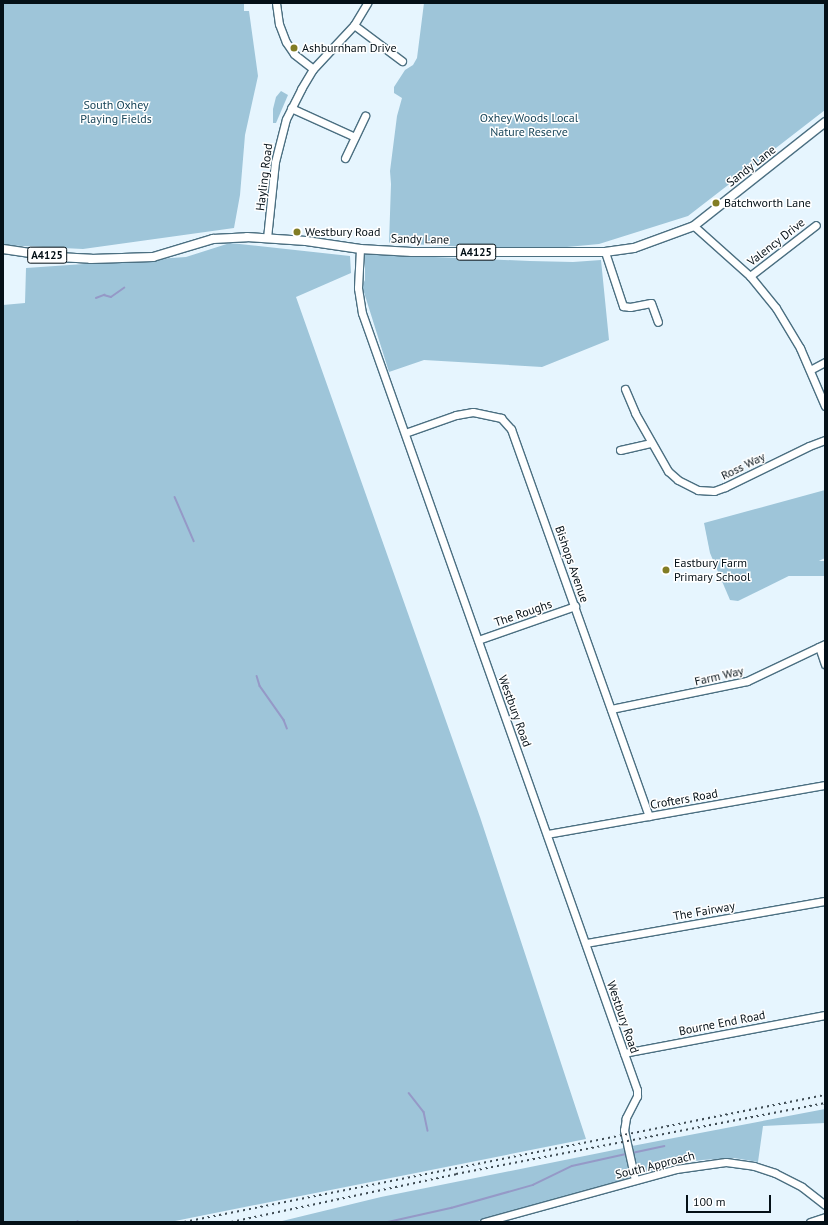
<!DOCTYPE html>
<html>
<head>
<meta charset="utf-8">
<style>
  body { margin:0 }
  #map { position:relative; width:828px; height:1225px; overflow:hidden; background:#e6f5fe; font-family:"PT Sans",sans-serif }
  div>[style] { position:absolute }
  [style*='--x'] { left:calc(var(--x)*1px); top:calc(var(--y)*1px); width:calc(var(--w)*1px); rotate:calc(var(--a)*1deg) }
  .green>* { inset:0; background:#9ec5d9; transform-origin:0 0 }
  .stream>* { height:1.5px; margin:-0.75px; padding:0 0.75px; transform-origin:0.75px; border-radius:0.75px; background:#9599c7 }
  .roads { filter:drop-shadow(1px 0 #4b6f81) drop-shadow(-1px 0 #4b6f81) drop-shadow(0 1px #4b6f81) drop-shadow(0 -1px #4b6f81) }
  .minor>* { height:7px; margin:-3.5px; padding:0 3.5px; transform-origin:3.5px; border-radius:3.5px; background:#fff }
  .major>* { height:8px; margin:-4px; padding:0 4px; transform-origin:4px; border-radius:4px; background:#fff }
  .rail>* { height:1.5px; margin-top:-0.75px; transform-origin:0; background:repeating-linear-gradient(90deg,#404d55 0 2px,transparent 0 6px) }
  .dots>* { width:11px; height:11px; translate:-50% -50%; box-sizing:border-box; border:2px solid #fff; border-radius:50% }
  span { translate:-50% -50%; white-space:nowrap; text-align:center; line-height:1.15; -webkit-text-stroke:3px #fff; paint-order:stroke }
  .shield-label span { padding:1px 3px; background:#fff; border:1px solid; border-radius:3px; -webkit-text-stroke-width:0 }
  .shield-label { font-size:11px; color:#041017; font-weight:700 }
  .poi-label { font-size:12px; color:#041017 }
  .left { translate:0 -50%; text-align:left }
  .park-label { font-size:12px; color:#184559 }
  .street-label { font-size:12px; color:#041017 }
  .frame { position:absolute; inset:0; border:4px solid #041017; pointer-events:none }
  .scale { position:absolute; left:686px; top:1195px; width:85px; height:18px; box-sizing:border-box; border:2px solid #041017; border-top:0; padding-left:5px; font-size:12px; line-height:14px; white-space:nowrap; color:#041017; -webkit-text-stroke:3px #fff; paint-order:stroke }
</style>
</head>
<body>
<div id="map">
  <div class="green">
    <i style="clip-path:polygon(3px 3px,244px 3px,244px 11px,249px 11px,258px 76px,245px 135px,240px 195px,234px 228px,83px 249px,3px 245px)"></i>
    <i style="clip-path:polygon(424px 3px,825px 3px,825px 110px,688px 216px,599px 244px,567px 247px,492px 248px,389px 243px,391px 184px,390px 171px,397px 116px,402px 98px,394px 93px,394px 87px,405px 70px,413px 65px,417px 58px)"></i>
    <i style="clip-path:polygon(281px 91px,288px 95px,276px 123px,273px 123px,273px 109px,276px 97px)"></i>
    <i style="clip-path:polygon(230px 243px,350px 256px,351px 273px,296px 297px,480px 817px,586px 1139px,170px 1222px,3px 1222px,3px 305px,25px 303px,26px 268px,186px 257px)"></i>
    <i style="clip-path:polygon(365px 254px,530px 261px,573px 262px,601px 260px,609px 340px,542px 367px,424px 360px,389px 372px,362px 286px,365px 280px)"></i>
    <i style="clip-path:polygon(825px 490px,825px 558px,738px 601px,730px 600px,710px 553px,704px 523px)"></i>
    <i style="left:825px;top:561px;width:15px;height:98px;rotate:90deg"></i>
    <i style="clip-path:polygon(825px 1109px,825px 1123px,763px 1126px,758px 1162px,734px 1158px,702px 1160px,665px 1166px,642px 1174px,636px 1168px,632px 1146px)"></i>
    <i style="clip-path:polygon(624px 1148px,631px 1169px,628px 1179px,474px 1222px,278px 1222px,381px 1197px)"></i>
  </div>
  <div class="stream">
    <i style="--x:96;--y:298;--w:9;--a:-21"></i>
    <i style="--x:104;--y:295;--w:7;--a:16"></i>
    <i style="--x:111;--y:297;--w:16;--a:-35"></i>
    <i style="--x:175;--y:497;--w:48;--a:66.6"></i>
    <i style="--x:257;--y:676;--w:10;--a:73"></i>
    <i style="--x:260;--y:686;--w:42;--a:54.8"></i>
    <i style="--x:284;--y:720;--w:9;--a:69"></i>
    <i style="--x:409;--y:1093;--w:24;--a:52"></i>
    <i style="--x:424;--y:1112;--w:19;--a:78"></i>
    <i style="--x:632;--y:1153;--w:33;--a:-12"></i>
    <i style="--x:78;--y:1221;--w:1;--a:90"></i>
    <i style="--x:388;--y:1222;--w:65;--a:-12.5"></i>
    <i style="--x:451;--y:1208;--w:85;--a:-15.7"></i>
    <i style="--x:533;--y:1185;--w:43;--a:-26"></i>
    <i style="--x:572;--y:1166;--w:55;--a:-12.5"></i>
  </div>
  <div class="roads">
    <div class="minor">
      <i style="--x:276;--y:3;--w:21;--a:82"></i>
      <i style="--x:279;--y:24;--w:19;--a:69"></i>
      <i style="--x:286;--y:42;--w:14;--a:56"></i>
      <i style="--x:294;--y:54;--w:24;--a:38"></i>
      <i style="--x:354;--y:25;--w:60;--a:36.9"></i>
      <i style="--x:291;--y:108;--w:70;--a:24.4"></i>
      <i style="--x:345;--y:158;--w:47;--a:-64.5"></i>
      <i style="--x:694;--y:226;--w:75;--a:41.8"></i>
      <i style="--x:750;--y:276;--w:41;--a:50.9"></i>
      <i style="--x:776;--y:308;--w:47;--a:59"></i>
      <i style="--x:800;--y:348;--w:63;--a:66.7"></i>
      <i style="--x:267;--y:238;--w:76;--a:-84"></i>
      <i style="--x:275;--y:162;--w:44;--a:-75.7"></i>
      <i style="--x:286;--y:119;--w:34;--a:-63"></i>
      <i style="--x:301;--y:89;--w:23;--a:-59"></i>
      <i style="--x:313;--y:69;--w:60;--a:-47"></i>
      <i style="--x:354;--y:25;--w:26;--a:-59"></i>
      <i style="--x:360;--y:249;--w:39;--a:93"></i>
      <i style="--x:358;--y:288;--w:25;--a:81"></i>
      <i style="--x:362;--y:313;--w:824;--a:70.51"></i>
      <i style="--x:637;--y:1090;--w:6;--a:90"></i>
      <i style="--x:637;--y:1096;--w:25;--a:117"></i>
      <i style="--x:626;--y:1118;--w:12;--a:99"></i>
      <i style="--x:624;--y:1130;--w:51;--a:77.6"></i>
      <i style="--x:605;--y:252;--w:57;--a:71.6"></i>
      <i style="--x:623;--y:306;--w:7;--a:8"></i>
      <i style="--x:630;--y:307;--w:21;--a:-11"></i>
      <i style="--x:651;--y:303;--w:20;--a:70"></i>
      <i style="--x:750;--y:276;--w:83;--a:-37.7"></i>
      <i style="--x:810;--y:370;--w:17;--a:-28"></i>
      <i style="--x:625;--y:389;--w:26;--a:67"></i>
      <i style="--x:635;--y:413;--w:67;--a:60.4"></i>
      <i style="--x:668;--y:471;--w:13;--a:42"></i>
      <i style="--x:678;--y:480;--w:22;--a:27"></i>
      <i style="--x:698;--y:490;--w:16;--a:4"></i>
      <i style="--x:714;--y:491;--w:12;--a:-20"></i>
      <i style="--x:725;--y:487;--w:93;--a:-26"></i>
      <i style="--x:809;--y:446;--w:17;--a:-21"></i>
      <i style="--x:405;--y:433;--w:54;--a:-19.4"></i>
      <i style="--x:456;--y:415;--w:17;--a:-10"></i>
      <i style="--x:473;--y:412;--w:29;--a:12"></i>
      <i style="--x:501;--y:418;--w:15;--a:48"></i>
      <i style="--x:511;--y:429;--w:411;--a:70.4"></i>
      <i style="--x:620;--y:450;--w:32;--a:-13"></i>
      <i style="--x:478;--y:640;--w:103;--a:-19.3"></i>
      <i style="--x:819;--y:647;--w:18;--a:71"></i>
      <i style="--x:611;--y:709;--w:139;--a:-11.6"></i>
      <i style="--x:747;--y:681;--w:86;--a:-25.4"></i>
      <i style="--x:547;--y:834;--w:282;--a:-10"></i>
      <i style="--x:586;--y:943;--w:243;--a:-10"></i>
      <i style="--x:624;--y:1053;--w:205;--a:-10.7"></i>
      <i style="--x:484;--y:1222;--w:199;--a:-15.4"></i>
      <i style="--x:676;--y:1169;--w:50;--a:-8"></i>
      <i style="--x:726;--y:1162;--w:28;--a:8"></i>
      <i style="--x:754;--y:1166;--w:22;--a:18"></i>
      <i style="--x:775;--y:1173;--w:30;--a:27"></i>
      <i style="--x:802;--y:1187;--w:29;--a:38"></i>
      <i style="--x:810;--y:1222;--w:16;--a:-18"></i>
    </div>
    <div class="major">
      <i style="--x:3;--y:249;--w:55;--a:8.4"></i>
      <i style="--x:57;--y:257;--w:34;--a:3"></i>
      <i style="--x:91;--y:259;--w:62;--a:-1.8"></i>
      <i style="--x:153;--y:257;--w:63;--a:-16.7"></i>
      <i style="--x:213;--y:239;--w:34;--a:-3"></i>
      <i style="--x:247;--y:237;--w:59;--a:3.9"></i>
      <i style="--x:306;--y:241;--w:55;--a:8.4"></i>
      <i style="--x:360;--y:249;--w:52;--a:3.3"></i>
      <i style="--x:412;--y:252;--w:193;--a:0"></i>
      <i style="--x:605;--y:252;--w:29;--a:-8"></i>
      <i style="--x:634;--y:248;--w:64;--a:-20.1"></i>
      <i style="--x:694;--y:226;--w:167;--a:-38.4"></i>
    </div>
  </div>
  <div class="rail">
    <i style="--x:184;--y:1222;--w:653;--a:-11.21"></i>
    <i style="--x:231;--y:1222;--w:230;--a:-12"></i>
    <i style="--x:456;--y:1174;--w:376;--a:-10.9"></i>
  </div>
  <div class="dots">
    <i style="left:294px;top:48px;background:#827d24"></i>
    <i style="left:716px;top:203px;background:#827d24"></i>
    <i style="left:297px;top:232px;background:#827d24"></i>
    <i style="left:666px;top:570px;background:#827d24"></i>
  </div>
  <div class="shield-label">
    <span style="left:476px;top:252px">A4125</span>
    <span style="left:47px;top:255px">A4125</span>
  </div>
  <div class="poi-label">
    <span class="left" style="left:302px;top:48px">Ashburnham Drive</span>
    <span class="left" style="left:724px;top:203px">Batchworth Lane</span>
    <span class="left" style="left:305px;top:232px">Westbury Road</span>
    <span class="left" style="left:674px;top:570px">Eastbury Farm<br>Primary School</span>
  </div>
  <div class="park-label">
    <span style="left:116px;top:112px">South Oxhey<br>Playing Fields</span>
    <span style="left:529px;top:125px">Oxhey Woods Local<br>Nature Reserve</span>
  </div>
  <div class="street-label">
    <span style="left:751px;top:166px;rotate:-38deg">Sandy Lane</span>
    <span style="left:264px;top:177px;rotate:-83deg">Hayling Road</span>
    <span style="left:420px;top:239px;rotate:1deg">Sandy Lane</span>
    <span style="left:776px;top:242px;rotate:-38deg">Valency Drive</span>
    <span style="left:743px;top:466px;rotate:-26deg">Ross Way</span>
    <span style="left:572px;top:564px;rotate:71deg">Bishops Avenue</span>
    <span style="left:523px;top:613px;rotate:-19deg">The Roughs</span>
    <span style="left:719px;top:676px;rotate:-13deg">Farm Way</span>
    <span style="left:515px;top:711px;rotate:70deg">Westbury Road</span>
    <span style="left:684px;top:799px;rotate:-10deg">Crofters Road</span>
    <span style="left:704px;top:911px;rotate:-10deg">The Fairway</span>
    <span style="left:623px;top:1017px;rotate:71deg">Westbury Road</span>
    <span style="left:722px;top:1023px;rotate:-11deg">Bourne End Road</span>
    <span style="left:655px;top:1165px;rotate:-14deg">South Approach</span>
  </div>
  <div class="frame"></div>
  <div class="scale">100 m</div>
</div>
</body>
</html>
